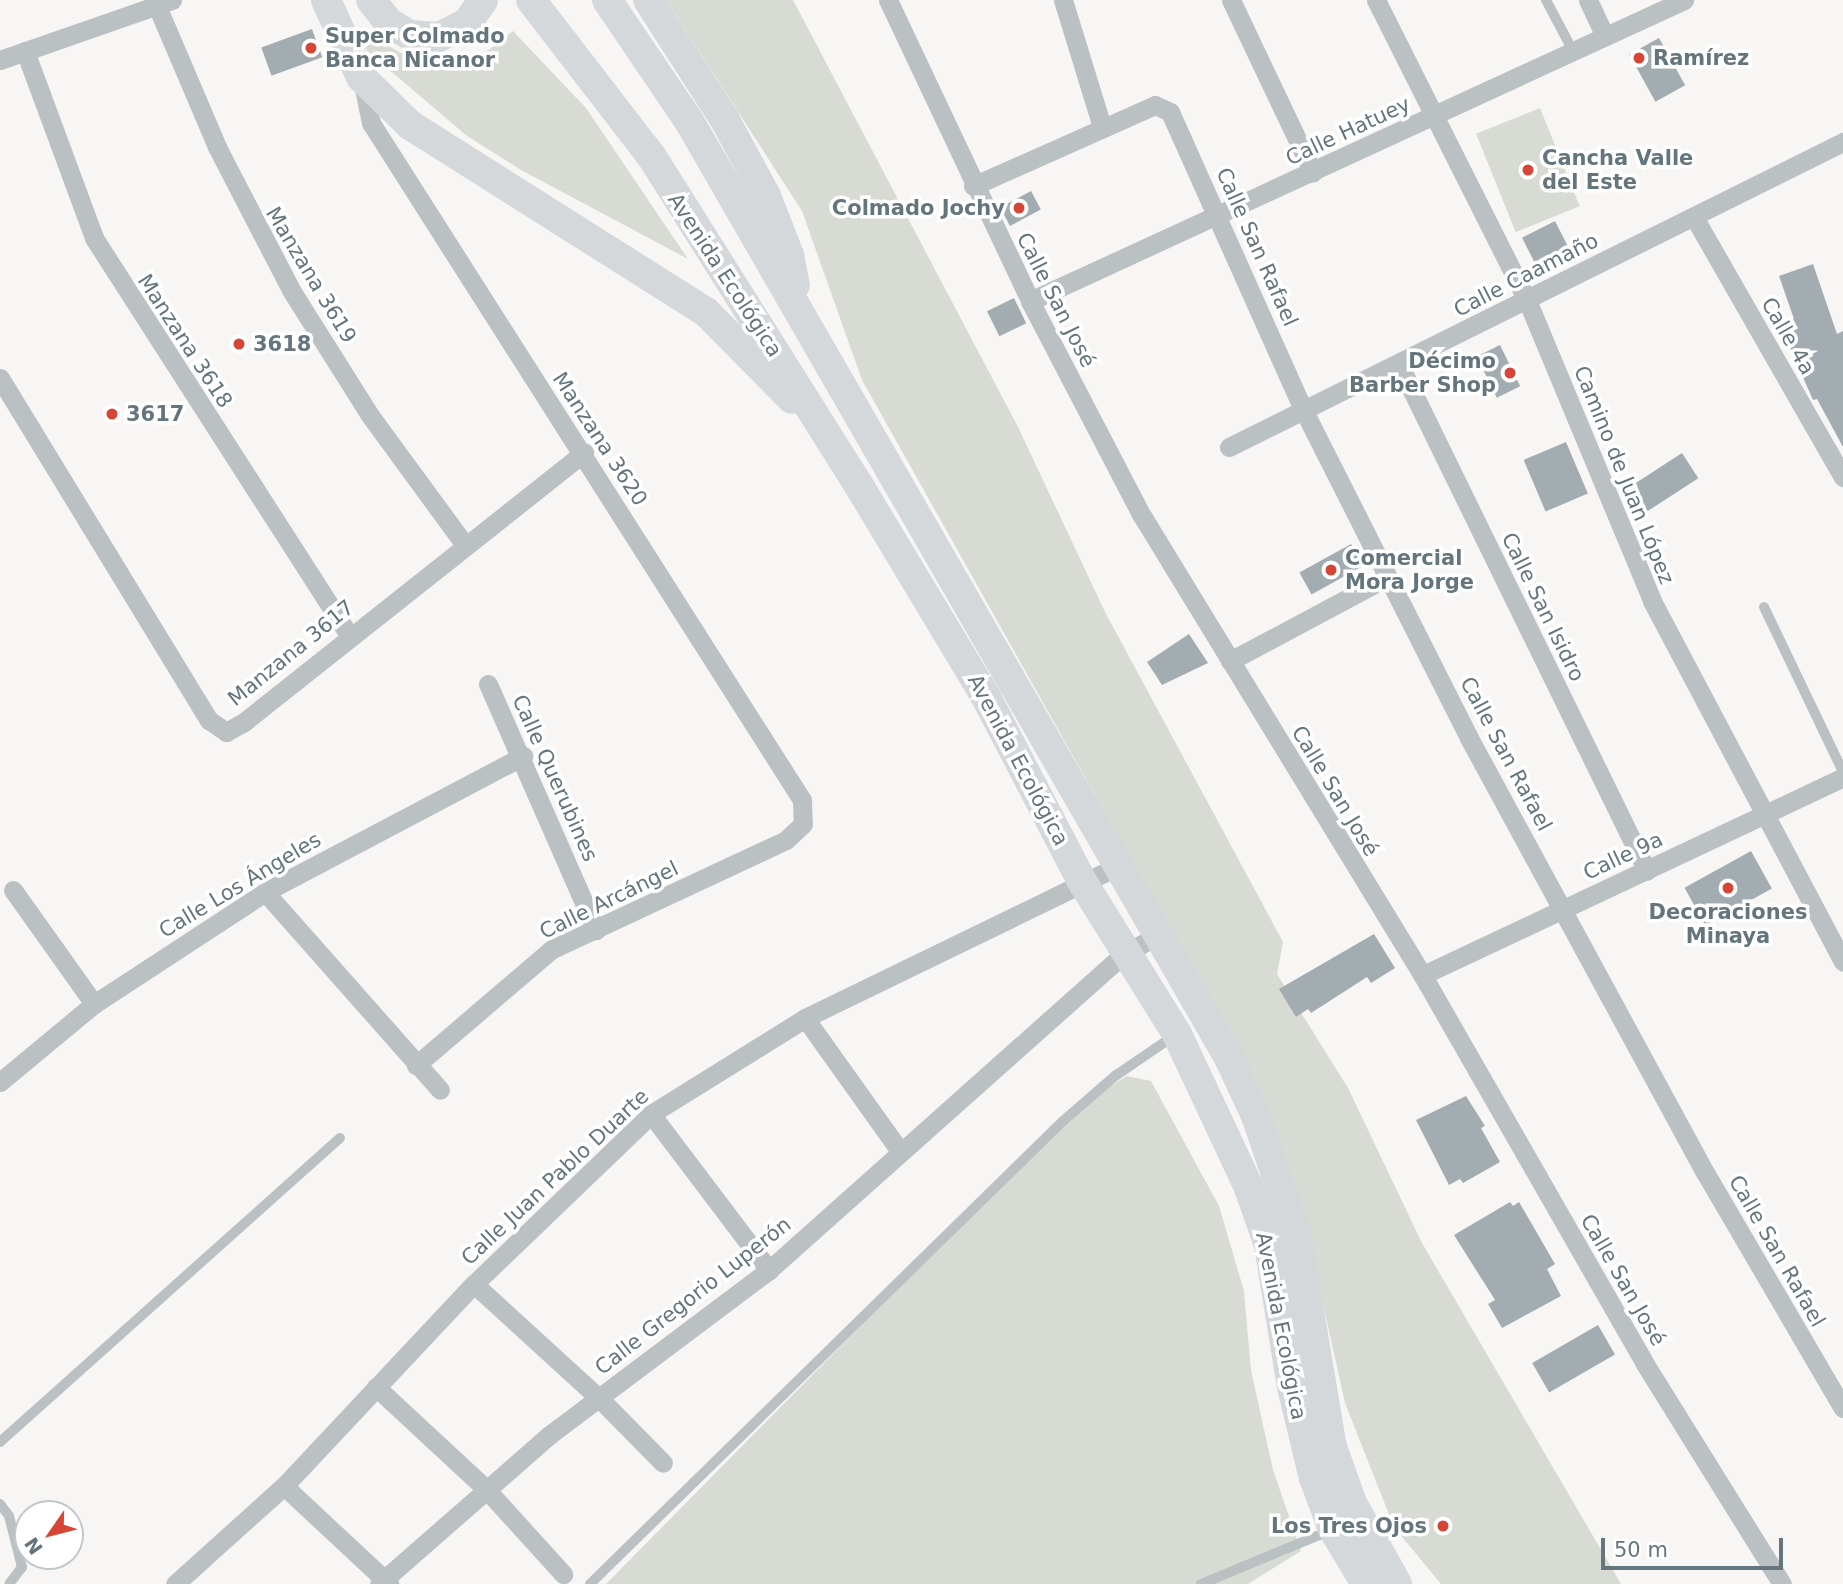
<!DOCTYPE html>
<html>
<head>
<meta charset="utf-8">
<style>
  body { margin:0 }
  #map { position:relative; width:1843px; height:1584px; overflow:hidden; background:#f7f6f4; font-family:"DejaVu Sans",sans-serif }
  div>[style] { position:absolute }
  [style*='--x'] { left:calc(var(--x)*1px); top:calc(var(--y)*1px); width:calc(var(--w)*1px); rotate:calc(var(--a)*1deg) }
  .green>* { inset:0; background:#d7dbd3; transform-origin:0 0 }
  .building>* { inset:0; background:#a3adb1; transform-origin:0 0 }
  .service>* { height:10px; margin:-5px; padding:0 5px; transform-origin:5px; border-radius:5px; background:#bbc1c3 }
  .minor>* { height:19px; margin:-9.5px; padding:0 9.5px; transform-origin:9.5px; border-radius:9.5px; background:#bbc1c3 }
  .primary>* { height:30px; margin:-15px; padding:0 15px; transform-origin:15px; border-radius:15px; background:#d4d8db }
  .dots>* { width:19px; height:19px; translate:-50% -50%; box-sizing:border-box; border:4px solid #fff; border-radius:50% }
  span { translate:-50% -50%; white-space:nowrap; text-align:center; line-height:1.15; -webkit-text-stroke:7px #fff; paint-order:stroke }
  .poi-label { font-size:21px; color:#64757d; font-weight:700 }
  .left { translate:0 -50%; text-align:left }
  .right { translate:-100% -50%; text-align:right }
  .street-label { font-size:21px; color:#64757d }
  .north { position:absolute; left:14px; top:1500px; width:70px; height:70px; box-sizing:border-box; background:#fff; border:2px solid #c1c8cb; border-radius:50%; rotate:235deg; font-size:19px; font-weight:700; line-height:28px; text-align:center; color:#64757d }
  .north::after { content:''; display:block; margin:auto; width:24px; height:32px; background:#d64535; clip-path:polygon(50% 0,100% 100%,50% 72%,0 100%) }
  .scale { position:absolute; left:1601px; top:1538px; width:182px; height:32px; box-sizing:border-box; border:4px solid #64757d; border-top:0; padding-left:9px; font-size:21px; line-height:24px; white-space:nowrap; color:#64757d; -webkit-text-stroke:5px #fff; paint-order:stroke }
</style>
</head>
<body>
<div id="map">
  <div class="green">
    <i style="clip-path:polygon(666px 0,793px 0,1019px 429px,1105px 612px,1283px 942px,1277px 974px,1348px 1088px,1422px 1243px,1621px 1584px,1441px 1584px,1394px 1527px,1345px 1403px,1319px 1286px,1256px 1082px,862px 380px,802px 211px)"></i>
    <i style="clip-path:polygon(513px 31px,586px 108px,688px 259px,521px 170px,467px 136px,366px 50px,367px 34px,401px 53px,446px 61px,489px 50px)"></i>
    <i style="left:1540px;top:108px;width:106px;height:69px;rotate:68deg"></i>
    <i style="clip-path:polygon(1127px 1076px,1151px 1081px,1219px 1206px,1244px 1291px,1251px 1370px,1273px 1470px,1301px 1551px,1248px 1584px,606px 1584px,1047px 1137px,1093px 1096px)"></i>
  </div>
  <div class="building">
    <i style="left:312px;top:29px;width:30px;height:54px;rotate:70deg"></i>
    <i style="left:1659px;top:38px;width:54px;height:34px;rotate:61deg"></i>
    <i style="left:1031px;top:191px;width:21px;height:35px;rotate:62deg"></i>
    <i style="left:1555px;top:221px;width:33px;height:37px;rotate:63deg"></i>
    <i style="clip-path:polygon(1813px 264px,1837px 334px,1843px 331px,1843px 447px,1817px 399px,1813px 400px,1780px 325px,1794px 319px,1779px 276px)"></i>
    <i style="left:1014px;top:298px;width:28px;height:30px;rotate:64deg"></i>
    <i style="left:1500px;top:345px;width:46px;height:26px;rotate:64deg"></i>
    <i style="left:1566px;top:442px;width:56px;height:46px;rotate:67deg"></i>
    <i style="left:1682px;top:453px;width:30px;height:67px;rotate:57deg"></i>
    <i style="left:1351px;top:544px;width:25px;height:59px;rotate:61deg"></i>
    <i style="clip-path:polygon(1189px 634px,1208px 663px,1162px 685px,1147px 662px)"></i>
    <i style="left:1751px;top:851px;width:43px;height:76px;rotate:61deg"></i>
    <i style="clip-path:polygon(1374px 934px,1395px 968px,1371px 983px,1367px 977px,1311px 1013px,1308px 1009px,1296px 1017px,1279px 989px)"></i>
    <i style="clip-path:polygon(1466px 1096px,1485px 1126px,1481px 1128px,1500px 1162px,1463px 1183px,1460px 1179px,1449px 1185px,1416px 1120px)"></i>
    <i style="clip-path:polygon(1510px 1202px,1513px 1206px,1519px 1202px,1555px 1264px,1547px 1269px,1561px 1296px,1502px 1328px,1488px 1304px,1495px 1300px,1454px 1235px)"></i>
    <i style="left:1598px;top:1325px;width:34px;height:76px;rotate:60deg"></i>
  </div>
  <div class="service">
    <i style="--x:1546;--y:0;--w:58;--a:62.1"></i>
    <i style="--x:1764;--y:607;--w:183;--a:64.4"></i>
    <i style="--x:0;--y:1442;--w:456;--a:-41.8"></i>
    <i style="--x:0;--y:1504;--w:15;--a:53"></i>
    <i style="--x:9;--y:1516;--w:53;--a:75.7"></i>
    <i style="--x:22;--y:1567;--w:21;--a:127"></i>
    <i style="--x:590;--y:1584;--w:662;--a:-44.39"></i>
    <i style="--x:1063;--y:1121;--w:69;--a:-40.9"></i>
    <i style="--x:1115;--y:1076;--w:73;--a:-34.3"></i>
    <i style="--x:1201;--y:1584;--w:139;--a:-22.5"></i>
  </div>
  <div class="minor">
    <i style="--x:888;--y:0;--w:333;--a:64.7"></i>
    <i style="--x:1030;--y:301;--w:240;--a:62.5"></i>
    <i style="--x:1141;--y:514;--w:541;--a:58.6"></i>
    <i style="--x:1423;--y:976;--w:447;--a:60.2"></i>
    <i style="--x:1645;--y:1364;--w:259;--a:58.1"></i>
    <i style="--x:1063;--y:0;--w:133;--a:72.9"></i>
    <i style="--x:1231;--y:0;--w:191;--a:64.6"></i>
    <i style="--x:1376;--y:0;--w:336;--a:63.3"></i>
    <i style="--x:1527;--y:300;--w:326;--a:67.4"></i>
    <i style="--x:1652;--y:601;--w:408;--a:62.1"></i>
    <i style="--x:1588;--y:0;--w:40;--a:65"></i>
    <i style="--x:157;--y:6;--w:153;--a:66.9"></i>
    <i style="--x:217;--y:147;--w:161;--a:62.6"></i>
    <i style="--x:291;--y:290;--w:146;--a:57.8"></i>
    <i style="--x:369;--y:414;--w:162;--a:53.8"></i>
    <i style="--x:25;--y:51;--w:199;--a:69.7"></i>
    <i style="--x:94;--y:238;--w:472;--a:57.3"></i>
    <i style="--x:0;--y:60;--w:182;--a:-19.2"></i>
    <i style="--x:362;--y:78;--w:46;--a:78.7"></i>
    <i style="--x:371;--y:123;--w:803;--a:57.52"></i>
    <i style="--x:802;--y:800;--w:24;--a:88"></i>
    <i style="--x:803;--y:824;--w:23;--a:137"></i>
    <i style="--x:786;--y:840;--w:258;--a:155"></i>
    <i style="--x:552;--y:949;--w:179;--a:139.5"></i>
    <i style="--x:973;--y:186;--w:199;--a:-24"></i>
    <i style="--x:1155;--y:105;--w:17;--a:25"></i>
    <i style="--x:1170;--y:112;--w:328;--a:65.9"></i>
    <i style="--x:1304;--y:411;--w:366;--a:63.2"></i>
    <i style="--x:1469;--y:738;--w:496;--a:61.5"></i>
    <i style="--x:1706;--y:1174;--w:271;--a:59.7"></i>
    <i style="--x:1694;--y:217;--w:300;--a:60.2"></i>
    <i style="--x:1030;--y:301;--w:720;--a:-24.71"></i>
    <i style="--x:1399;--y:364;--w:564;--a:63.93"></i>
    <i style="--x:0;--y:378;--w:401;--a:58.6"></i>
    <i style="--x:209;--y:720;--w:21;--a:35"></i>
    <i style="--x:226;--y:732;--w:21;--a:-29"></i>
    <i style="--x:244;--y:722;--w:434;--a:-38.4"></i>
    <i style="--x:1229;--y:447;--w:686;--a:-26.42"></i>
    <i style="--x:1230;--y:661;--w:178;--a:-28.1"></i>
    <i style="--x:488;--y:684;--w:269;--a:66.3"></i>
    <i style="--x:13;--y:890;--w:140;--a:54.6"></i>
    <i style="--x:265;--y:892;--w:264;--a:48.5"></i>
    <i style="--x:1423;--y:975;--w:464;--a:-25.2"></i>
    <i style="--x:805;--y:1018;--w:163;--a:54.5"></i>
    <i style="--x:0;--y:1082;--w:122;--a:-39.7"></i>
    <i style="--x:94;--y:1004;--w:204;--a:-33.2"></i>
    <i style="--x:265;--y:892;--w:292;--a:-27.8"></i>
    <i style="--x:651;--y:1114;--w:196;--a:52.9"></i>
    <i style="--x:474;--y:1284;--w:169;--a:42.4"></i>
    <i style="--x:599;--y:1398;--w:91;--a:45.4"></i>
    <i style="--x:376;--y:1387;--w:150;--a:42.8"></i>
    <i style="--x:486;--y:1489;--w:115;--a:47.8"></i>
    <i style="--x:284;--y:1486;--w:144;--a:43"></i>
    <i style="--x:175;--y:1584;--w:147;--a:-42"></i>
    <i style="--x:284;--y:1486;--w:277;--a:-46.8"></i>
    <i style="--x:474;--y:1284;--w:245;--a:-43.8"></i>
    <i style="--x:651;--y:1114;--w:181;--a:-31.9"></i>
    <i style="--x:805;--y:1018;--w:346;--a:-25.9"></i>
    <i style="--x:379;--y:1584;--w:225;--a:-41.2"></i>
    <i style="--x:548;--y:1436;--w:276;--a:-36.9"></i>
    <i style="--x:769;--y:1270;--w:475;--a:-41.7"></i>
    <i style="--x:1124;--y:954;--w:37;--a:-29"></i>
  </div>
  <div class="primary">
    <i style="--x:326;--y:0;--w:85;--a:65.6"></i>
    <i style="--x:361;--y:77;--w:69;--a:44.4"></i>
    <i style="--x:410;--y:125;--w:350;--a:32.3"></i>
    <i style="--x:706;--y:312;--w:122;--a:45.3"></i>
    <i style="--x:371;--y:0;--w:28;--a:52"></i>
    <i style="--x:388;--y:22;--w:26;--a:31"></i>
    <i style="--x:410;--y:35;--w:29;--a:4"></i>
    <i style="--x:439;--y:37;--w:31;--a:-27"></i>
    <i style="--x:467;--y:23;--w:28;--a:-55"></i>
    <i style="--x:531;--y:0;--w:198;--a:52.4"></i>
    <i style="--x:652;--y:157;--w:386;--a:57.8"></i>
    <i style="--x:858;--y:484;--w:249;--a:59"></i>
    <i style="--x:986;--y:697;--w:210;--a:62.5"></i>
    <i style="--x:1083;--y:883;--w:178;--a:58.1"></i>
    <i style="--x:1177;--y:1034;--w:170;--a:64.9"></i>
    <i style="--x:1249;--y:1188;--w:60;--a:70.7"></i>
    <i style="--x:1269;--y:1245;--w:144;--a:80.8"></i>
    <i style="--x:1292;--y:1387;--w:94;--a:76.4"></i>
    <i style="--x:1314;--y:1478;--w:54;--a:69.6"></i>
    <i style="--x:1333;--y:1529;--w:64;--a:59"></i>
    <i style="--x:607;--y:0;--w:146;--a:55.9"></i>
    <i style="--x:689;--y:121;--w:1081;--a:60.04"></i>
    <i style="--x:1229;--y:1058;--w:64;--a:65"></i>
    <i style="--x:1256;--y:1116;--w:124;--a:71.1"></i>
    <i style="--x:1296;--y:1233;--w:217;--a:80.5"></i>
    <i style="--x:1332;--y:1447;--w:59;--a:70.3"></i>
    <i style="--x:1352;--y:1503;--w:93;--a:60.9"></i>
    <i style="--x:648;--y:0;--w:143;--a:57.3"></i>
    <i style="--x:725;--y:120;--w:86;--a:61.7"></i>
    <i style="--x:766;--y:196;--w:63;--a:68.7"></i>
    <i style="--x:789;--y:255;--w:31;--a:79"></i>
  </div>
  <div class="dots">
    <i style="left:311px;top:48px;background:#d64535"></i>
    <i style="left:1639px;top:58px;background:#d64535"></i>
    <i style="left:1528px;top:170px;background:#d64535"></i>
    <i style="left:1019px;top:208px;background:#d64535"></i>
    <i style="left:239px;top:344px;background:#d64535"></i>
    <i style="left:1510px;top:373px;background:#d64535"></i>
    <i style="left:112px;top:414px;background:#d64535"></i>
    <i style="left:1331px;top:570px;background:#d64535"></i>
    <i style="left:1728px;top:888px;background:#d64535"></i>
    <i style="left:1443px;top:1526px;background:#d64535"></i>
  </div>
  <div class="poi-label">
    <span class="left" style="left:325px;top:48px">Super Colmado<br>Banca Nicanor</span>
    <span class="left" style="left:1653px;top:58px">Ramírez</span>
    <span class="left" style="left:1542px;top:170px">Cancha Valle<br>del Este</span>
    <span class="right" style="left:1005px;top:208px">Colmado Jochy</span>
    <span class="left" style="left:253px;top:344px">3618</span>
    <span class="right" style="left:1496px;top:373px">Décimo<br>Barber Shop</span>
    <span class="left" style="left:126px;top:414px">3617</span>
    <span class="left" style="left:1345px;top:570px">Comercial<br>Mora Jorge</span>
    <span style="left:1728px;top:924px">Decoraciones<br>Minaya</span>
    <span class="right" style="left:1427px;top:1526px">Los Tres Ojos</span>
  </div>
  <div class="street-label">
    <span style="left:1348px;top:131px;rotate:-25deg">Calle Hatuey</span>
    <span style="left:1257px;top:247px;rotate:66deg">Calle San Rafael</span>
    <span style="left:311px;top:275px;rotate:59deg">Manzana 3619</span>
    <span style="left:725px;top:275px;rotate:57deg">Avenida Ecológica</span>
    <span style="left:1526px;top:275px;rotate:-27deg">Calle Caamaño</span>
    <span style="left:1056px;top:300px;rotate:63deg">Calle San José</span>
    <span style="left:1788px;top:336px;rotate:60deg">Calle 4a</span>
    <span style="left:185px;top:341px;rotate:57deg">Manzana 3618</span>
    <span style="left:600px;top:439px;rotate:57deg">Manzana 3620</span>
    <span style="left:1624px;top:475px;rotate:68deg">Camino de Juan López</span>
    <span style="left:1543px;top:607px;rotate:64deg">Calle San Isidro</span>
    <span style="left:291px;top:653px;rotate:-39deg">Manzana 3617</span>
    <span style="left:1506px;top:754px;rotate:62deg">Calle San Rafael</span>
    <span style="left:1018px;top:760px;rotate:62deg">Avenida Ecológica</span>
    <span style="left:555px;top:778px;rotate:66deg">Calle Querubines</span>
    <span style="left:1335px;top:791px;rotate:59deg">Calle San José</span>
    <span style="left:1623px;top:856px;rotate:-25deg">Calle 9a</span>
    <span style="left:240px;top:885px;rotate:-31deg">Calle Los Ángeles</span>
    <span style="left:609px;top:900px;rotate:-26deg">Calle Arcángel</span>
    <span style="left:555px;top:1177px;rotate:-43deg">Calle Juan Pablo Duarte</span>
    <span style="left:1777px;top:1251px;rotate:60deg">Calle San Rafael</span>
    <span style="left:1623px;top:1280px;rotate:60deg">Calle San José</span>
    <span style="left:693px;top:1296px;rotate:-38deg">Calle Gregorio Luperón</span>
    <span style="left:1281px;top:1326px;rotate:79deg">Avenida Ecológica</span>
  </div>
  <div class="north">N</div>
  <div class="scale">50 m</div>
</div>
</body>
</html>
